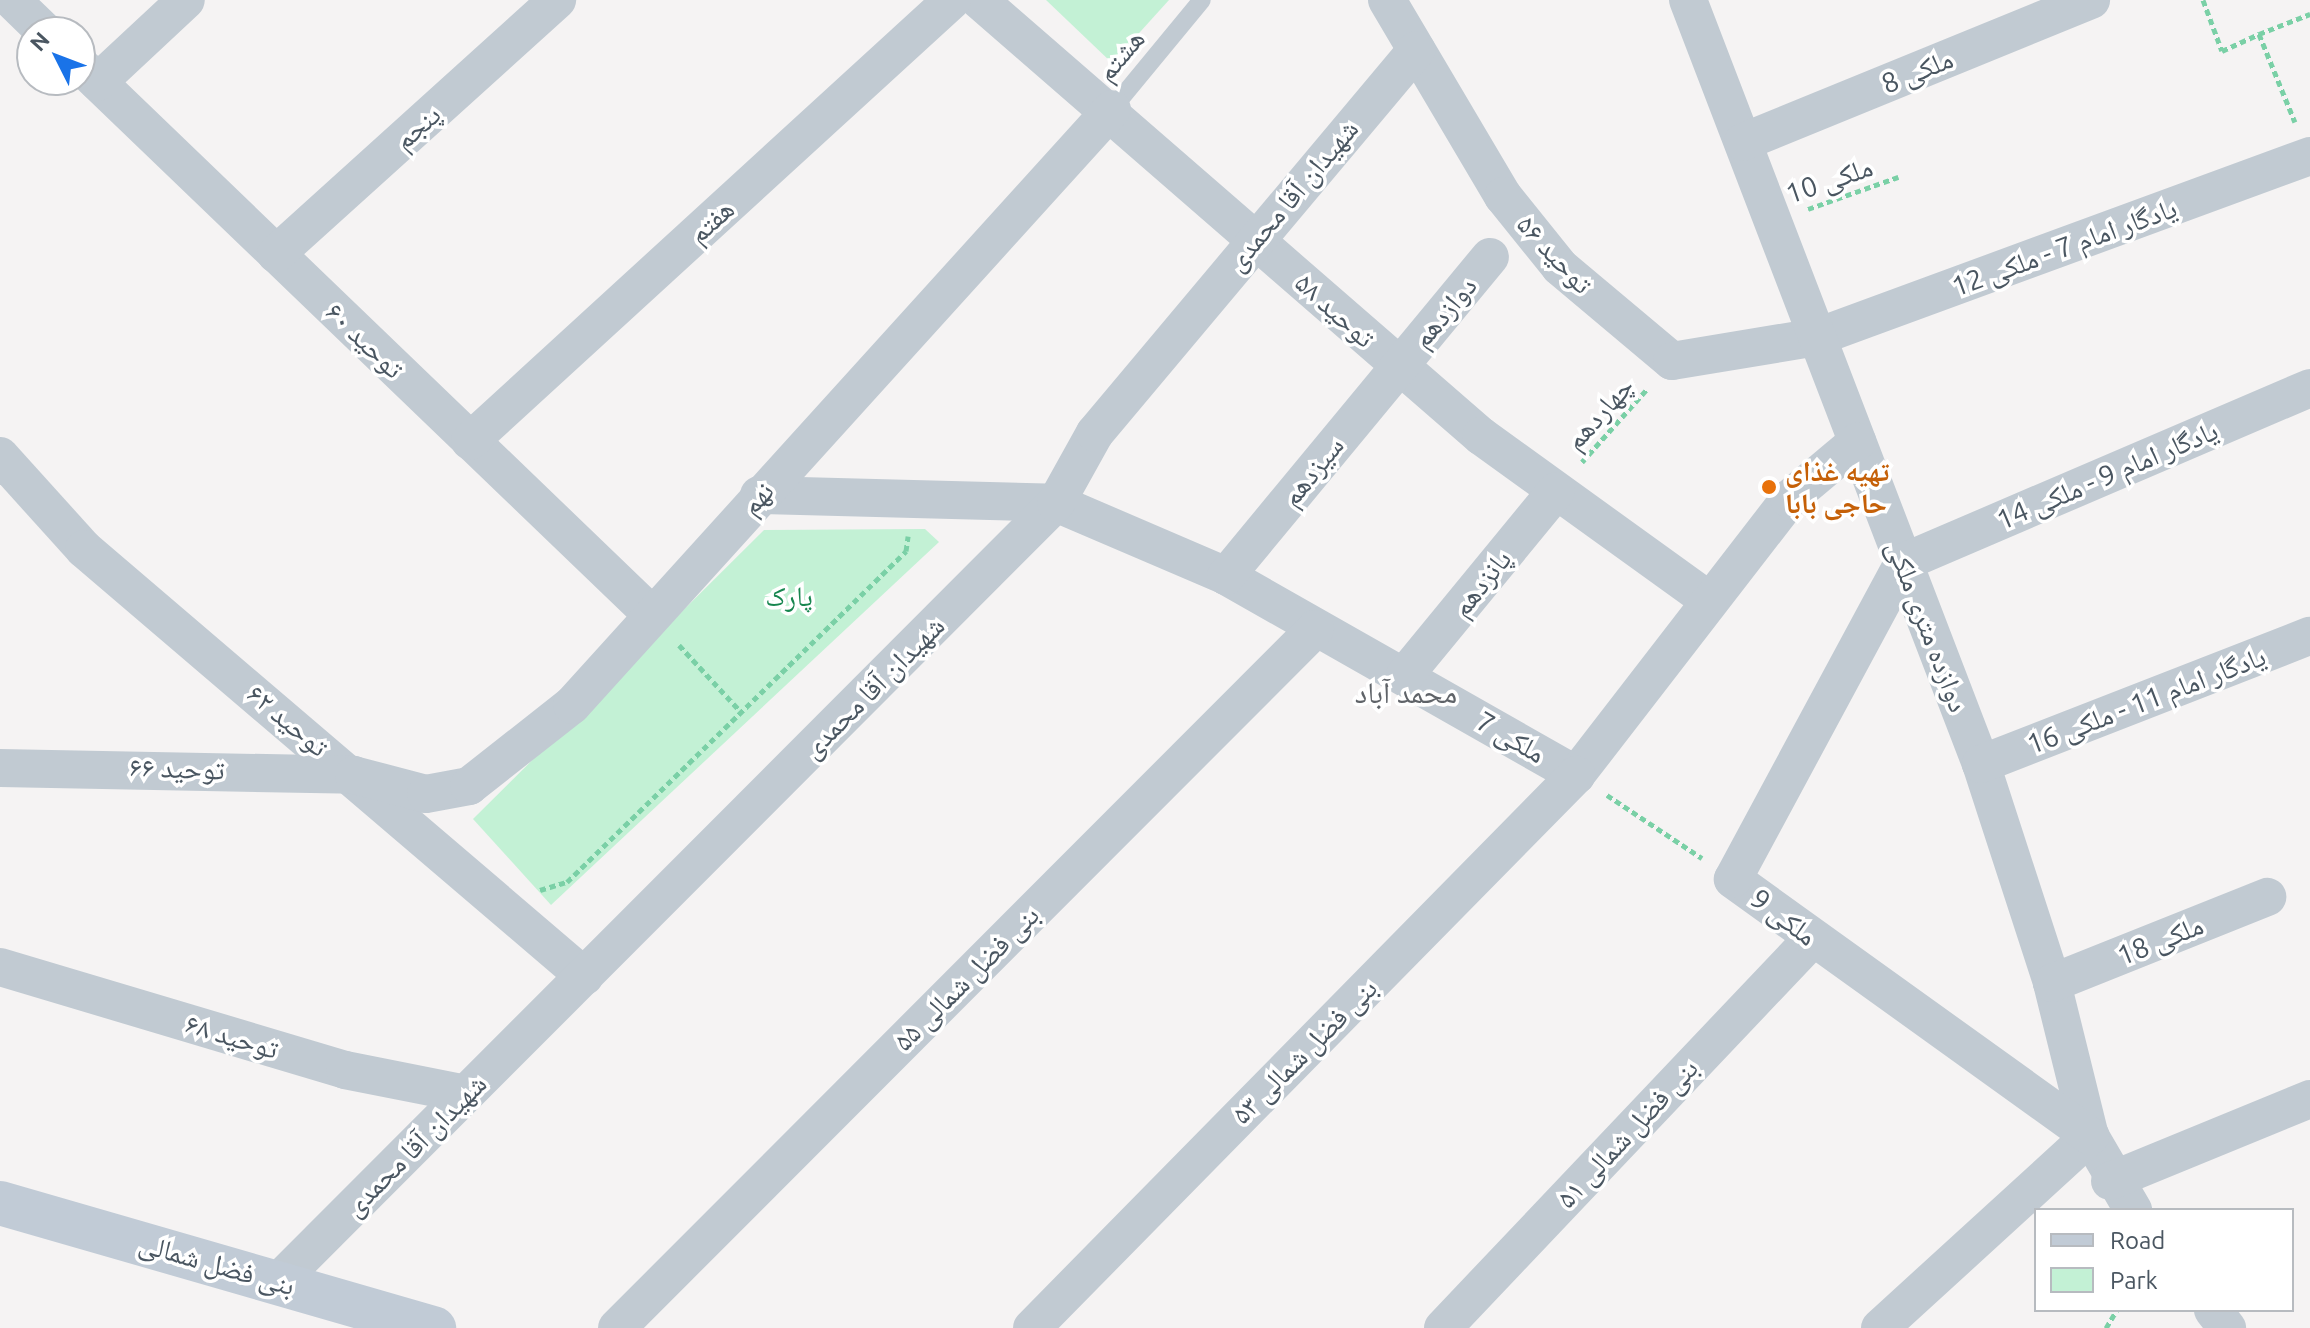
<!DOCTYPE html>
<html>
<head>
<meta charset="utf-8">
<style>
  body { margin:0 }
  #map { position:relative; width:2310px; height:1328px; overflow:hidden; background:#f5f3f3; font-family:Ubuntu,"Noto Naskh Arabic",sans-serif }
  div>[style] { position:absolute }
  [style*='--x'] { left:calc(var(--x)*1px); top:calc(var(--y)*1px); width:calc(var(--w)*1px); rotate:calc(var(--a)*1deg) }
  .green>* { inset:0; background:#c3f1d5 }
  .path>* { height:5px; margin-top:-2.5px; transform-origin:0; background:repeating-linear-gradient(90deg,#7ad0a6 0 6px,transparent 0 10px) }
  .lane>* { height:18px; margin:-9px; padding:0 9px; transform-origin:9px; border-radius:9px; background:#c1cad2 }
  .street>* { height:38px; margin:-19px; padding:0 19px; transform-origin:19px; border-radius:19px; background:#c1cad2 }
  .secondary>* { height:44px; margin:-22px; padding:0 22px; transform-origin:22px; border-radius:22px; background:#c1cbd6 }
  .dots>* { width:22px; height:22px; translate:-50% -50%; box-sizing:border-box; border:4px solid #fff; border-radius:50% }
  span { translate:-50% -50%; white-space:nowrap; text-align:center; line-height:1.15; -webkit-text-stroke:7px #fff; paint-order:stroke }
  .street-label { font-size:28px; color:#4a5661 }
  .food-label { font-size:28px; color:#c56008; font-weight:700 }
  .left { translate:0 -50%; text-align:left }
  .park-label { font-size:28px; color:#17864f }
  .neighbourhood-label { font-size:30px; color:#5f6368 }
  .legend { position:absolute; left:2034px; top:1208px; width:260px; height:104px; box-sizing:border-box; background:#fff; border:2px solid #b7bbc0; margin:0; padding:10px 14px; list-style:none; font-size:24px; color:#4a5661 }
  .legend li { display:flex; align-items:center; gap:16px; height:40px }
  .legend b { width:40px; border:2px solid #b7bbc0 }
  .north { position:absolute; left:16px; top:16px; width:80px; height:80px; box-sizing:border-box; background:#fff; border:2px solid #b7bbc0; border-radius:50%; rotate:312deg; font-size:22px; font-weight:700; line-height:32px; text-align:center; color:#4a5661 }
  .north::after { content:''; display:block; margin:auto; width:28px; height:36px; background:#1a73e8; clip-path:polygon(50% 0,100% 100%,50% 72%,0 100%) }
</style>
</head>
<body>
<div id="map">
  <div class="green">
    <i style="clip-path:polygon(1046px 0,1169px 0,1112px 63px)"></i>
    <i style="clip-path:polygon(925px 529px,939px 542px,551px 905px,473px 819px,764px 530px)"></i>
  </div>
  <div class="path">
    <i style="--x:2203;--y:0;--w:54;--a:69.6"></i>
    <i style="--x:2222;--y:51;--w:41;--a:-24.7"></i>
    <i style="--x:2259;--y:34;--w:95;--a:67.8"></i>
    <i style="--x:2259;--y:34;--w:55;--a:-21.4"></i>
    <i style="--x:1808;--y:209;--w:96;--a:-19.6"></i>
    <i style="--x:1582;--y:462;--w:98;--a:-48.3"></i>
    <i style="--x:679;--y:645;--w:91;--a:47.2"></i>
    <i style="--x:1607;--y:795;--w:114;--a:33.6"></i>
    <i style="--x:540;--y:890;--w:28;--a:-17"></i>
    <i style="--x:567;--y:882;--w:474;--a:-44.3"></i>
    <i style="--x:906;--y:551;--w:15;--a:-82"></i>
    <i style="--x:2106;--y:1328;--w:21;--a:-59"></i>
  </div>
  <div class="lane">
    <i style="--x:1112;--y:109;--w:141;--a:-50.5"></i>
  </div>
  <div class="street">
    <i style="--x:12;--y:0;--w:46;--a:44.1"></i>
    <i style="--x:979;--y:0;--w:665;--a:40.98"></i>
    <i style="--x:1481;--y:436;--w:279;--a:35.8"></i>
    <i style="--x:1387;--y:0;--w:228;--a:59.4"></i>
    <i style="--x:1503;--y:196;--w:91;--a:51.2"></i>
    <i style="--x:1560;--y:267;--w:146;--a:40"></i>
    <i style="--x:1672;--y:361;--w:147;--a:-9.4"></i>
    <i style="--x:1817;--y:337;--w:525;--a:-20.16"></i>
    <i style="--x:1688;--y:0;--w:818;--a:69.02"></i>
    <i style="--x:1981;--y:764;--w:230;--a:72"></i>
    <i style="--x:2052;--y:983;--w:158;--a:76.1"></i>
    <i style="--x:2090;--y:1136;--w:86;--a:59.8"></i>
    <i style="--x:80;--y:65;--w:792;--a:43.87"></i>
    <i style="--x:98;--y:82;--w:120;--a:-43"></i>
    <i style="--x:1743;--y:142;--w:376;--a:-22.2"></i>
    <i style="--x:276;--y:254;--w:379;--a:-42.1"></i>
    <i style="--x:470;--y:441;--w:653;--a:-42.46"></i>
    <i style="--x:0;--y:456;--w:125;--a:47.9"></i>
    <i style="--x:84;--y:549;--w:658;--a:40.5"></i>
    <i style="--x:759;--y:495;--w:297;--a:1.5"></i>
    <i style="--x:1056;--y:503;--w:185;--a:23.2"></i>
    <i style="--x:1226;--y:576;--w:403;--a:29.6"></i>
    <i style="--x:1576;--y:775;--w:349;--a:-52.3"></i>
    <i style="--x:1789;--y:499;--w:89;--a:-40"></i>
    <i style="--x:1226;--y:576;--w:414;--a:-50.4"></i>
    <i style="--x:1405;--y:675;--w:238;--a:-50.6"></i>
    <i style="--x:1981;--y:764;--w:353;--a:-21.3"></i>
    <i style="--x:0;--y:768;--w:354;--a:1.1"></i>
    <i style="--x:354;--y:775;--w:74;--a:14.8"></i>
    <i style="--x:426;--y:794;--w:44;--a:-10.5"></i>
    <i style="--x:469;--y:786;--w:131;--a:-38.2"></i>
    <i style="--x:572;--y:705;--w:804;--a:-47.82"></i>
    <i style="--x:0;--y:967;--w:360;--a:16.6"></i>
    <i style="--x:345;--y:1070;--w:123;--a:11.2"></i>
    <i style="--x:2052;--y:983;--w:232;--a:-21.8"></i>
    <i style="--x:2110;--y:1181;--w:216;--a:-22.3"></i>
    <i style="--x:279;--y:1281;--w:1100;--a:-45.04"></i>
    <i style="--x:1056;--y:503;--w:80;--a:-60.9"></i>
    <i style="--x:1095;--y:433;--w:500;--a:-50"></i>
    <i style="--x:2213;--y:1310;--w:23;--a:52"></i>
    <i style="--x:617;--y:1328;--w:988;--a:-45.04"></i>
    <i style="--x:1032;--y:1328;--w:776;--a:-45.47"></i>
    <i style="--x:1443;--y:1328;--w:536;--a:-46.51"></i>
    <i style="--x:1880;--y:1328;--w:285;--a:-42.4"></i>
    <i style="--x:2090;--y:1136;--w:440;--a:-144.3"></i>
    <i style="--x:1733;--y:879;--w:360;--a:-61.7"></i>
    <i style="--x:1904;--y:562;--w:442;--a:-23.2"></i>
  </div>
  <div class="secondary">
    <i style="--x:0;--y:1203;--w:452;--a:16.1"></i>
  </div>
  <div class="dots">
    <i style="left:1769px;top:487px;background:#e8710a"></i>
  </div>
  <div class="street-label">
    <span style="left:1120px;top:55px;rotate:-50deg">هشتم</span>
    <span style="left:1917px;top:71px;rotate:-22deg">ملکی 8</span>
    <span style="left:417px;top:127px;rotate:-42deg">پنجم</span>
    <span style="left:1829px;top:180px;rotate:-19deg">ملکی 10</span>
    <span style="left:1292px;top:195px;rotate:-50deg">شهیدان آقا محمدی</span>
    <span style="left:711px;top:221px;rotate:-42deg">هفتم</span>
    <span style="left:2064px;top:247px;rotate:-20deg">یادگار امام 7 - ملکی 12</span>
    <span style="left:1555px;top:254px;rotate:47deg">توحید ۵۶</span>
    <span style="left:1335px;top:310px;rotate:42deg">توحید ۵۸</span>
    <span style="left:1444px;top:312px;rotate:-50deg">دوازدهم</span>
    <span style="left:365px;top:340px;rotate:44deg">توحید ۶۰</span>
    <span style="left:1599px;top:413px;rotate:-48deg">چهاردهم</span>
    <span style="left:1312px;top:471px;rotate:-51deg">سیزدهم</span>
    <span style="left:2107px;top:475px;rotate:-23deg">یادگار امام 9 - ملکی 14</span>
    <span style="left:757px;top:498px;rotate:-48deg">نهم</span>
    <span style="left:1481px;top:583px;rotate:-51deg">پانزدهم</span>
    <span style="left:1928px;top:626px;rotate:69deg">دوازده متری ملکی</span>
    <span style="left:873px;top:687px;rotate:-45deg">شهیدان آقا محمدی</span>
    <span style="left:2146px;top:700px;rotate:-21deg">یادگار امام 11 - ملکی 16</span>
    <span style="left:288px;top:720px;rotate:40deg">توحید ۶۲</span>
    <span style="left:1511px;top:737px;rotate:30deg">ملکی 7</span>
    <span style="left:177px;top:768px;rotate:2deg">توحید ۶۶</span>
    <span style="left:1784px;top:917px;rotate:37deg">ملکی 9</span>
    <span style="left:2160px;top:940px;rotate:-22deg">ملکی 18</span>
    <span style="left:966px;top:978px;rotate:-45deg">بنی فضل شمالی ۵۵</span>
    <span style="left:232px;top:1036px;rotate:17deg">توحید ۶۸</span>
    <span style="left:1304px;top:1051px;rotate:-45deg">بنی فضل شمالی ۵۳</span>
    <span style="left:1627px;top:1133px;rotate:-47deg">بنی فضل شمالی ۵۱</span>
    <span style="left:415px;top:1145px;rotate:-45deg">شهیدان آقا محمدی</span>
    <span style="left:217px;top:1264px;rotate:16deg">بنی فضل شمالی</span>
  </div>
  <div class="food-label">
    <span class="left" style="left:1785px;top:487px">تهیه غذای<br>حاجی بابا</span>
  </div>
  <div class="park-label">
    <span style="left:789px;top:596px">پارک</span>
  </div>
  <div class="neighbourhood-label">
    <span style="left:1406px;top:692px">محمد آباد</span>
  </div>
  <ul class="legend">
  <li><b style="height:10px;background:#c1cbd6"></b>Road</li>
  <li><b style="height:22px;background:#c3f1d5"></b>Park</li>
  </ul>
  <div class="north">N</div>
</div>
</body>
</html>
